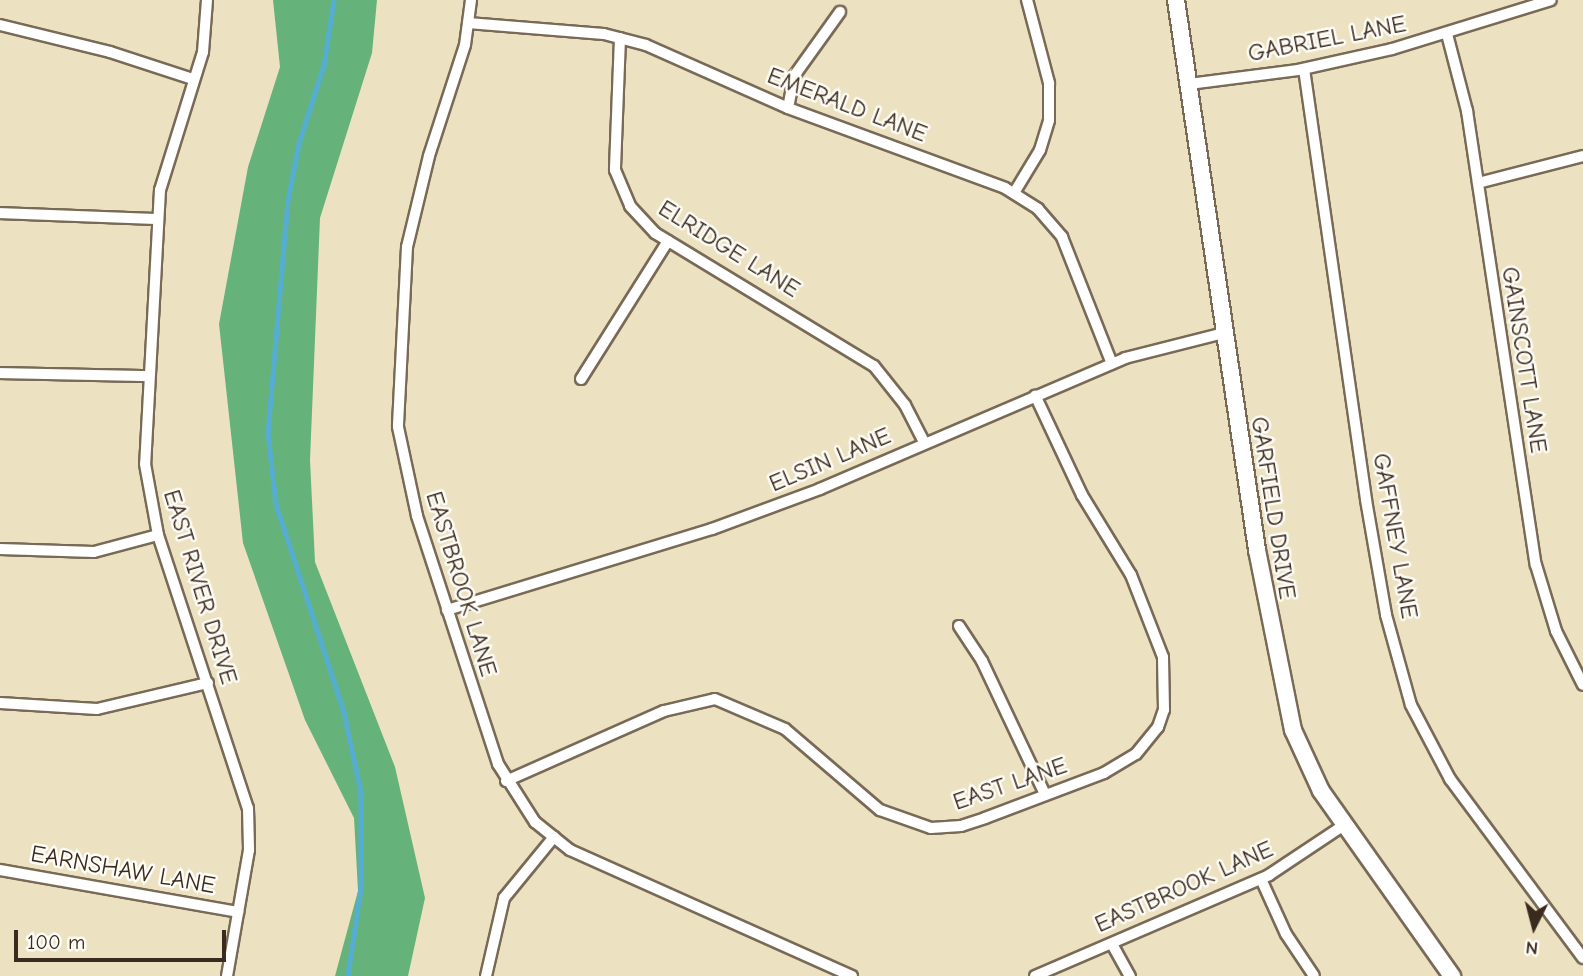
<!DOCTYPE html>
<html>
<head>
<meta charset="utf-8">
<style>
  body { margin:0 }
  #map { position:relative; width:1583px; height:976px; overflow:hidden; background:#ece2c1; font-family:"Comic Neue",sans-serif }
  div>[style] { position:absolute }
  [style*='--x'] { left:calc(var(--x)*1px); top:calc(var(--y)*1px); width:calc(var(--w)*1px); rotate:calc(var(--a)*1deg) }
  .forest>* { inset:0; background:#66b27b }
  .stream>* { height:4.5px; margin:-2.25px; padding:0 2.25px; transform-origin:2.25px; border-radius:2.25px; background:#55aed2 }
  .roads { filter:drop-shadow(2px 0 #796a57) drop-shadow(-2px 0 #796a57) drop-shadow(0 2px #796a57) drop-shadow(0 -2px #796a57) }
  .street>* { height:10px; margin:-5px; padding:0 5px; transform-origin:5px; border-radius:5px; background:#fff }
  .secondary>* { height:16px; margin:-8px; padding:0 8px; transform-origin:8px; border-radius:8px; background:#fff }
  span { translate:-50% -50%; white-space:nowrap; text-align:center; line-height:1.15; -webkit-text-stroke:5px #fdfcf7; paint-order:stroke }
  .street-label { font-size:24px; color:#3b2a1e }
  .north { position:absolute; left:1499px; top:892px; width:70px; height:70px; -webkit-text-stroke:5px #fdfcf7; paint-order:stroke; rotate:186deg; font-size:19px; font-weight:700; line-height:28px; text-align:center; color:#3b2a1e }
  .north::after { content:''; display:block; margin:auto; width:24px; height:32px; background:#3b2a1e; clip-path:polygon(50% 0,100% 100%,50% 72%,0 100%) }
  .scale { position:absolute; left:14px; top:930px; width:212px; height:32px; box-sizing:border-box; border:4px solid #3b2a1e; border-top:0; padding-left:9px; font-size:21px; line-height:24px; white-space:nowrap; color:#3b2a1e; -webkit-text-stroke:5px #fdfcf7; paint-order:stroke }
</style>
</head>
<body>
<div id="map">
  <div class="forest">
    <i style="clip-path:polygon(273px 0,377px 0,372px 53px,320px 218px,310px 460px,315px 562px,395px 767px,425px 898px,408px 976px,335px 976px,358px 891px,354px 818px,305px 720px,243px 543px,219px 324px,248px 167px,280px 67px)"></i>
  </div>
  <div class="stream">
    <i style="--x:334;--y:0;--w:66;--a:98.7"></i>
    <i style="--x:324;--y:65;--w:83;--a:107.6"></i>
    <i style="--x:299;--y:144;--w:57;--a:101.1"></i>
    <i style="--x:288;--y:200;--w:234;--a:94.9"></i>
    <i style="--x:268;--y:433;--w:71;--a:83.6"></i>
    <i style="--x:276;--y:504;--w:219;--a:71.9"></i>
    <i style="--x:344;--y:712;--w:83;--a:78.1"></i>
    <i style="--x:361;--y:793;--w:95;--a:90"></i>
    <i style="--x:361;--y:888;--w:89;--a:98.4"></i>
  </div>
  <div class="roads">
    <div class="street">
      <i style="--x:207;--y:0;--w:52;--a:94.4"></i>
      <i style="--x:203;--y:52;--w:145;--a:107.3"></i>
      <i style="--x:160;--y:190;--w:274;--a:93.1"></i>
      <i style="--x:145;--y:464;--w:72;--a:79.6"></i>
      <i style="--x:158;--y:535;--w:287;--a:71.8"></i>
      <i style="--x:248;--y:808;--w:42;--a:88.6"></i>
      <i style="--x:249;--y:850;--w:128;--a:99.9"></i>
      <i style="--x:471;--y:0;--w:45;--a:97.6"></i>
      <i style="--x:465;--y:45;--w:117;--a:108"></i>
      <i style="--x:429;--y:156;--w:94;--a:103.6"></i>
      <i style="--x:407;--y:247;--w:180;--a:92.9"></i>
      <i style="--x:398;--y:427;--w:91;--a:77.9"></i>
      <i style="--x:417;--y:516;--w:261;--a:71.9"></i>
      <i style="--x:498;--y:764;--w:69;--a:57.5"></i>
      <i style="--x:535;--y:822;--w:45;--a:38.7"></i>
      <i style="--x:570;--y:850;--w:309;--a:24.1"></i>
      <i style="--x:468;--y:23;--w:136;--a:4.6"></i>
      <i style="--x:604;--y:34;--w:43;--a:14.7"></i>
      <i style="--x:646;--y:45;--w:155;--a:23.9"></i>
      <i style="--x:788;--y:108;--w:231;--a:20.2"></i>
      <i style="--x:1005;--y:188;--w:39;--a:32"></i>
      <i style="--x:1038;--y:209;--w:37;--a:49"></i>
      <i style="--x:1062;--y:237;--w:136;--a:68.5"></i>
      <i style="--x:0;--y:25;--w:113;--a:13.8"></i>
      <i style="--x:110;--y:52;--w:87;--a:18"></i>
      <i style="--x:1447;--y:34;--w:80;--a:75.4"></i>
      <i style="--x:1467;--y:111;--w:459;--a:81.4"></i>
      <i style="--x:1536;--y:565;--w:69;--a:73.1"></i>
      <i style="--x:1556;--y:631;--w:60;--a:63.4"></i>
      <i style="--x:620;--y:38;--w:132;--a:92.2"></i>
      <i style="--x:615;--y:170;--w:39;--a:67"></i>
      <i style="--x:630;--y:206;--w:37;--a:47"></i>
      <i style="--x:655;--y:233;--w:256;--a:31.3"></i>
      <i style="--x:874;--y:366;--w:50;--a:51.5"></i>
      <i style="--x:905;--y:405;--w:42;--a:62.8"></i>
      <i style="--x:1304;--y:69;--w:435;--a:81.8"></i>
      <i style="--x:1366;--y:500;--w:117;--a:80.1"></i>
      <i style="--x:1386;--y:615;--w:93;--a:74.5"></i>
      <i style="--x:1411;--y:705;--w:84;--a:62.2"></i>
      <i style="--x:1450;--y:779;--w:223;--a:53.4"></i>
      <i style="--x:1189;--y:84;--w:110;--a:-7.3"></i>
      <i style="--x:1298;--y:70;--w:96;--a:-12.6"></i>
      <i style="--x:1392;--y:49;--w:166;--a:-17.1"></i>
      <i style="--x:788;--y:108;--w:33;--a:-79"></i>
      <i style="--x:794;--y:76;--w:79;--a:-54.3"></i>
      <i style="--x:1478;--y:183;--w:108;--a:-14.4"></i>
      <i style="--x:1014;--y:193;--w:50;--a:-58.8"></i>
      <i style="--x:1040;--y:150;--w:31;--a:-73"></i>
      <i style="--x:1049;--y:120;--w:37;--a:-90"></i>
      <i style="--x:1049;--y:83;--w:86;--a:-104.8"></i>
      <i style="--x:0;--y:213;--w:157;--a:2.2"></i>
      <i style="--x:0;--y:373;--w:149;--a:1.2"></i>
      <i style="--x:581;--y:379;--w:163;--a:-57.8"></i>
      <i style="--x:0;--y:549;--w:94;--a:1.8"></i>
      <i style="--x:94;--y:552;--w:66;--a:-14.9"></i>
      <i style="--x:447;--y:610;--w:277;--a:-17"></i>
      <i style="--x:712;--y:529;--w:115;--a:-20.3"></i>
      <i style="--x:820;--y:489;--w:332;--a:-23.2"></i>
      <i style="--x:1125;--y:358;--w:102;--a:-14.2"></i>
      <i style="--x:959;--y:626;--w:42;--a:56.7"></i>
      <i style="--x:982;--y:661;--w:147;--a:64.7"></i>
      <i style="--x:0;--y:703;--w:97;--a:3.5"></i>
      <i style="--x:97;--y:709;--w:114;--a:-13.2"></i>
      <i style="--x:506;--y:781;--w:173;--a:-23.9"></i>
      <i style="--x:664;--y:711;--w:52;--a:-13.2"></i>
      <i style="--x:715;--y:699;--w:76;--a:23.2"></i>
      <i style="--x:785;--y:729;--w:125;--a:40.5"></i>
      <i style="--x:880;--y:810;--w:54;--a:19.4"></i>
      <i style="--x:931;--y:828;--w:30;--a:-4"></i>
      <i style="--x:961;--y:826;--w:25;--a:-18"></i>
      <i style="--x:985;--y:818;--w:127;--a:-20.7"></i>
      <i style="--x:1104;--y:773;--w:37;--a:-31"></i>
      <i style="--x:1136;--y:754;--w:35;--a:-51"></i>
      <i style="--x:1158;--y:727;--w:18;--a:-71"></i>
      <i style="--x:1164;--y:710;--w:53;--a:-91.1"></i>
      <i style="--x:1163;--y:657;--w:88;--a:-111.3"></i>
      <i style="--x:1131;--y:575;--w:94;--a:-121.5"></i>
      <i style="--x:1082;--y:495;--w:110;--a:-115.2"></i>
      <i style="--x:0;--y:870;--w:242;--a:10"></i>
      <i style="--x:1261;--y:879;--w:60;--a:65.6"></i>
      <i style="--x:1286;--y:934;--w:50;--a:56.3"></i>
      <i style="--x:1112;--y:944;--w:37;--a:61"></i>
      <i style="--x:486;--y:976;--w:80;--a:-77"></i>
      <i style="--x:504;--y:898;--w:79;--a:-50.7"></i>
      <i style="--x:1035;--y:976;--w:255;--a:-23.3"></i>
      <i style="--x:1269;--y:875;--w:90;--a:-33.7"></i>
    </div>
    <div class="secondary">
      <i style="--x:1176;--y:0;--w:556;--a:81.62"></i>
      <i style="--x:1257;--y:550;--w:184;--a:78.7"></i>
      <i style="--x:1293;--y:730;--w:67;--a:65.3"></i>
      <i style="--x:1321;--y:791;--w:227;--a:54.7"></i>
    </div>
  </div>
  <div class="street-label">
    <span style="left:1327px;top:39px;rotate:-11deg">GABRIEL LANE</span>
    <span style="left:847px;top:105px;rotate:21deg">EMERALD LANE</span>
    <span style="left:729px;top:249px;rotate:32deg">ELRIDGE LANE</span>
    <span style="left:1524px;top:360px;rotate:81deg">GAINSCOTT LANE</span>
    <span style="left:830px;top:460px;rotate:-23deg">ELSIN LANE</span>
    <span style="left:1273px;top:508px;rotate:81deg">GARFIELD DRIVE</span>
    <span style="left:1395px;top:536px;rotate:80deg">GAFFNEY LANE</span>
    <span style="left:461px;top:584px;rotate:73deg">EASTBROOK LANE</span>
    <span style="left:200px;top:587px;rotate:73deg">EAST RIVER DRIVE</span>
    <span style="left:1010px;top:784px;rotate:-19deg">EAST LANE</span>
    <span style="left:123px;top:870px;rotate:10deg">EARNSHAW LANE</span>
    <span style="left:1184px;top:887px;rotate:-24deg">EASTBROOK LANE</span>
  </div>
  <div class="north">N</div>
  <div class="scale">100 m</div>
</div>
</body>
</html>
